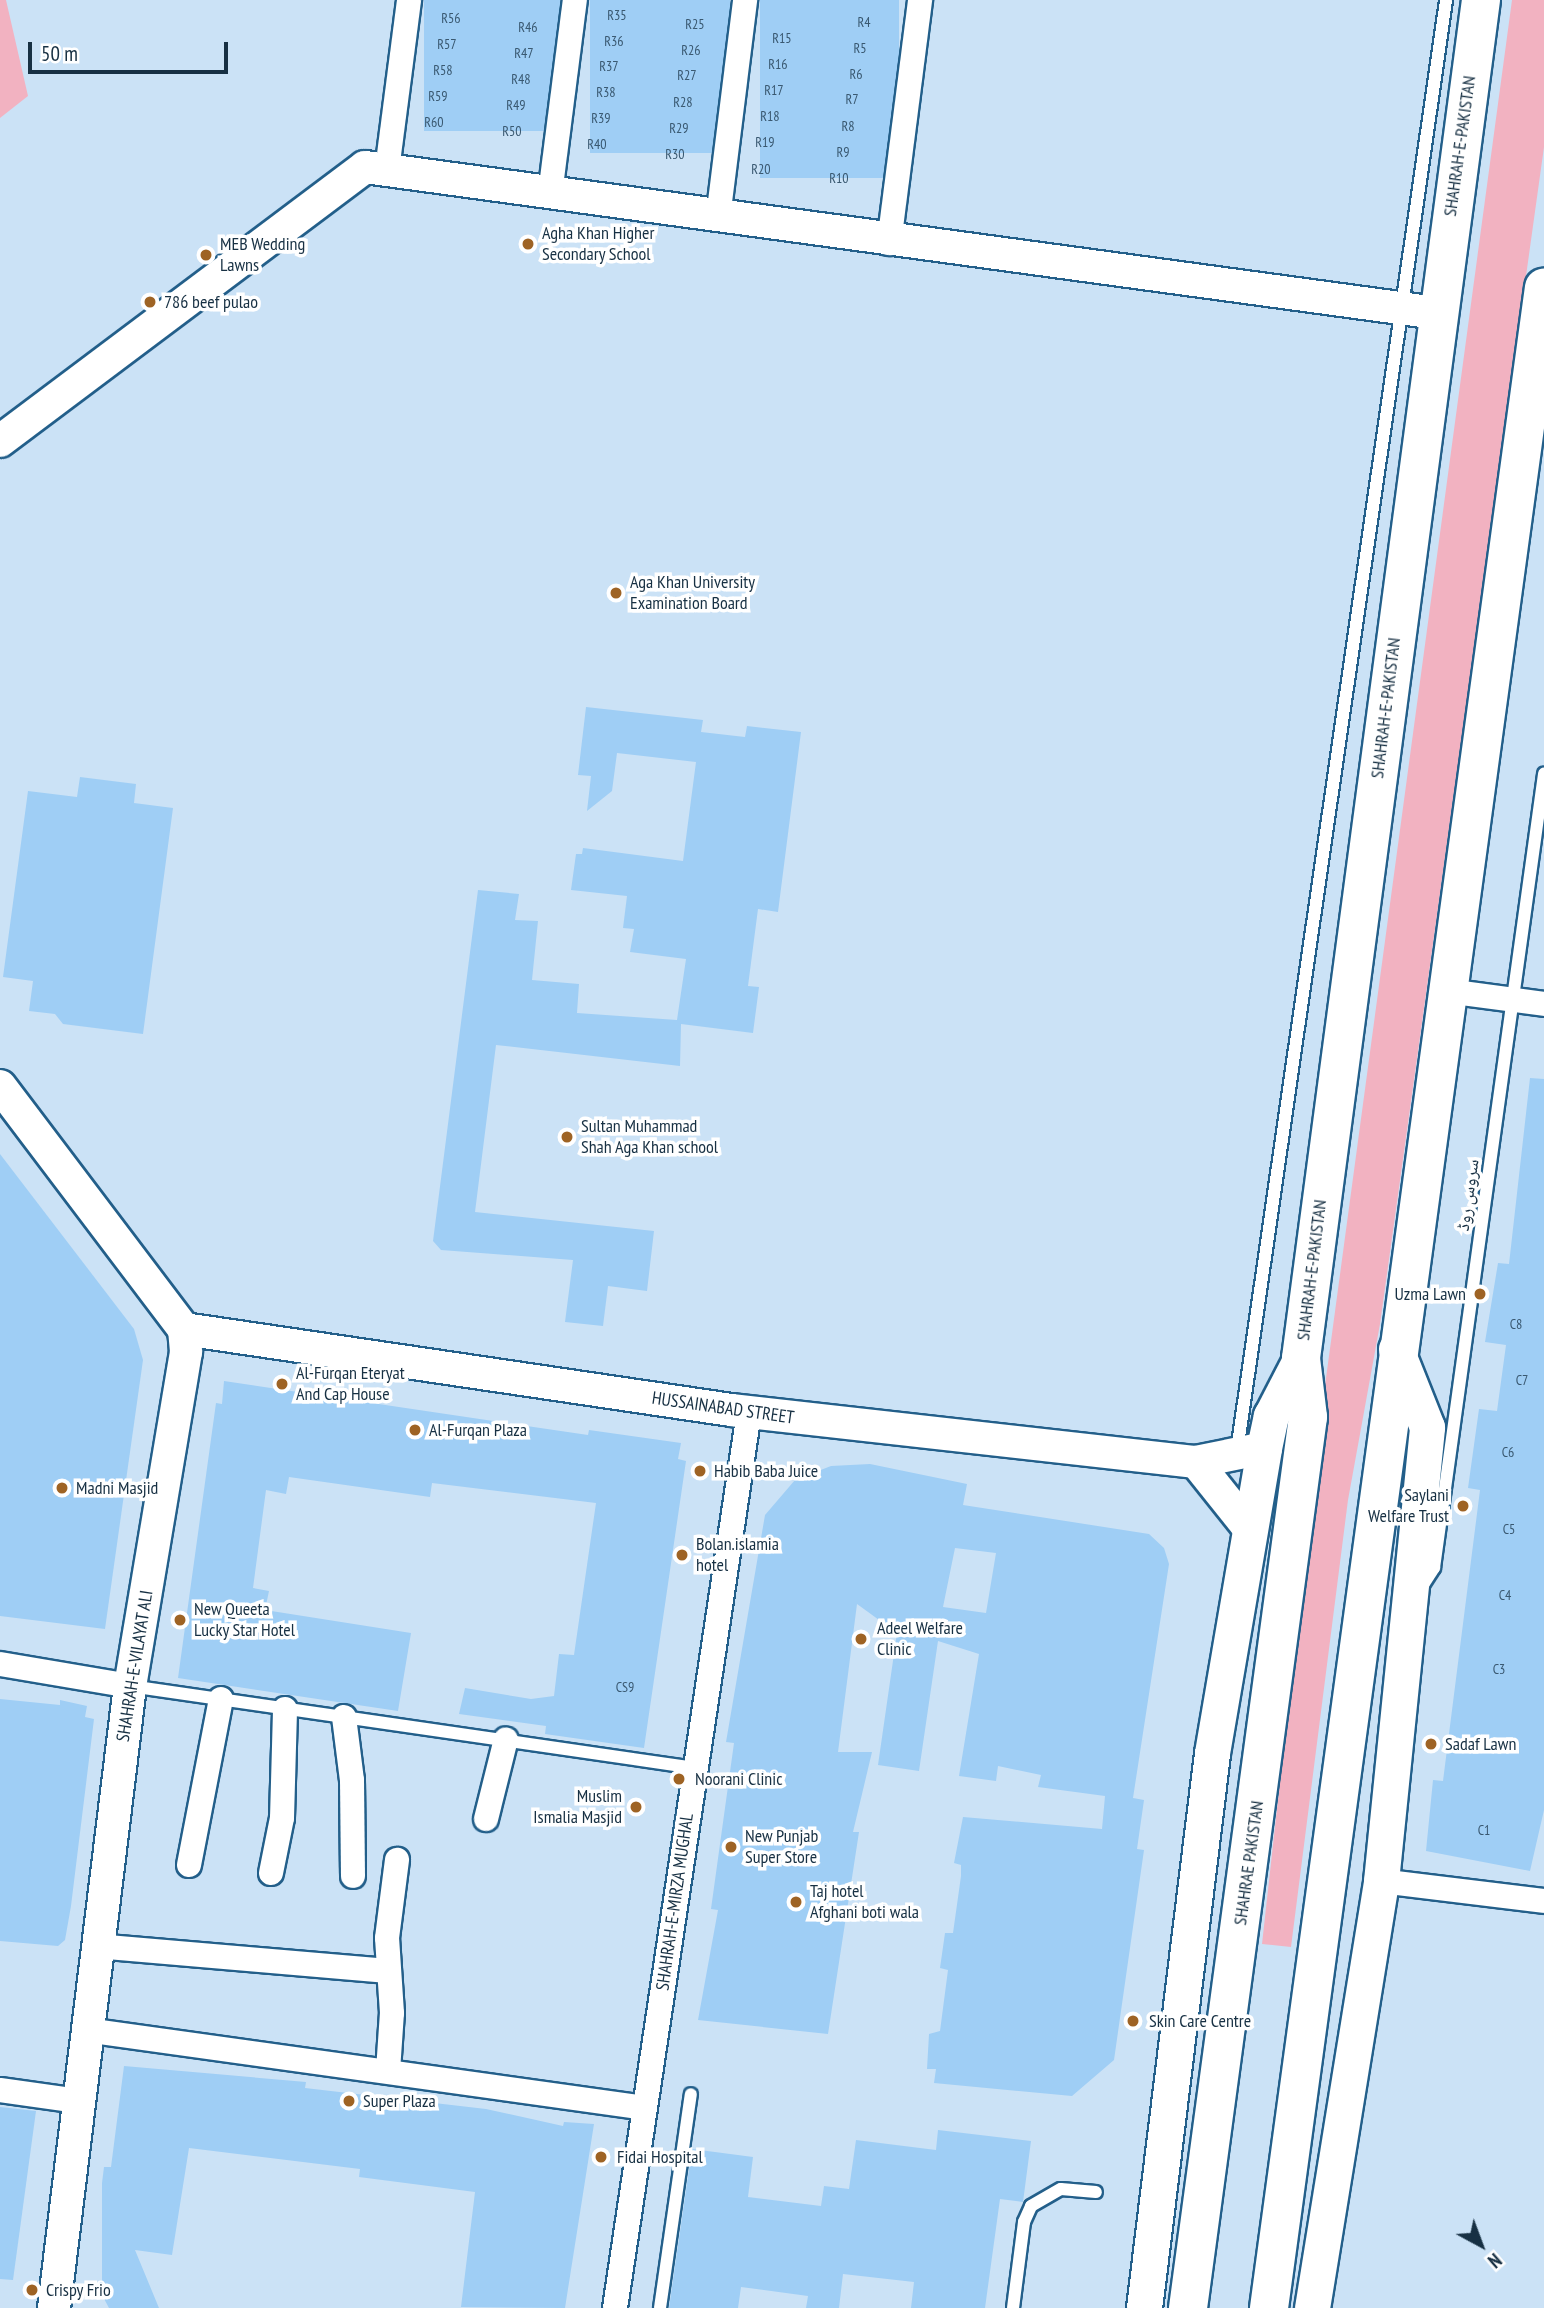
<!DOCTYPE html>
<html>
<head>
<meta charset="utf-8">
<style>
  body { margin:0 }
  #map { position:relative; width:1544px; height:2308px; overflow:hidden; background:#cbe2f6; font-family:"PT Sans Narrow","Noto Naskh Arabic",sans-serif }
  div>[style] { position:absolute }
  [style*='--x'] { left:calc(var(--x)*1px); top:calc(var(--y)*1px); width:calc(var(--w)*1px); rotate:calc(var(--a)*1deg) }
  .green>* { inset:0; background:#f2b2c1 }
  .building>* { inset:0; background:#9fcef5; transform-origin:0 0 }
  .roads { filter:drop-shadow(2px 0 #235f8a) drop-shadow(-2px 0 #235f8a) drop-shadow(0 2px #235f8a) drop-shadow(0 -2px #235f8a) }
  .service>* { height:12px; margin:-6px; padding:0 6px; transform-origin:6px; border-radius:6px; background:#fff }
  .minor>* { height:24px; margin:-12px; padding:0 12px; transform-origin:12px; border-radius:12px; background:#fff }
  .tertiary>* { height:32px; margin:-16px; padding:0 16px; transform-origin:16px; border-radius:16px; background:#fff }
  .secondary>* { height:35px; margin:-17.5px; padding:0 17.5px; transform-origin:17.5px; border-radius:17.5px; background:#fff }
  .trunk>* { height:38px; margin:-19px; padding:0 19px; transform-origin:19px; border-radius:19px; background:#fff }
  .dots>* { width:19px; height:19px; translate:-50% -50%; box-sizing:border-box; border:4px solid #fff; border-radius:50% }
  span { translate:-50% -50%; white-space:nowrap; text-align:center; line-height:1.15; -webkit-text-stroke:7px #fff; paint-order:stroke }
  .number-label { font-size:14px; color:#395870 }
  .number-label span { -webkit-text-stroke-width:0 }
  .street-label { font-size:18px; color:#173043 }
  .poi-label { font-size:18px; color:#173043 }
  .left { translate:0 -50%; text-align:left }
  .right { translate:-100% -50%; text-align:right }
  .north { position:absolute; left:1446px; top:2210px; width:70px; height:70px; -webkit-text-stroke:5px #fff; paint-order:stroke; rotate:139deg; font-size:19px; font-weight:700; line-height:28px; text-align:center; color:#173043 }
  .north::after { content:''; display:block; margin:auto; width:24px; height:32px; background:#173043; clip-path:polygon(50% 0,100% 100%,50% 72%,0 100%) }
  .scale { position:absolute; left:28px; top:42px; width:200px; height:32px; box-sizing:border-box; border:4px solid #173043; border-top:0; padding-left:9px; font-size:21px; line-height:24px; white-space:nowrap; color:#173043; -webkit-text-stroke:5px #fff; paint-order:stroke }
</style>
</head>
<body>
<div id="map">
  <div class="green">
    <i style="clip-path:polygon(0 0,6px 0,28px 96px,0 118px)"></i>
    <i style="clip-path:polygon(1512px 0,1544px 0,1544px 147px,1380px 1324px,1348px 1500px,1291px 1947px,1262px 1944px,1319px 1430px)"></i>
  </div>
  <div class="building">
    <i style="left:424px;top:0;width:136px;height:131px"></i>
    <i style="left:590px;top:0;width:140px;height:153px"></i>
    <i style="left:760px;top:0;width:139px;height:178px"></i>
    <i style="clip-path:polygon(586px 707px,703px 720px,701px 732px,745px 737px,747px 726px,801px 732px,778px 912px,758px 909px,748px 986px,759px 987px,753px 1033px,681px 1024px,680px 1066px,496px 1045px,475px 1212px,654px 1231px,647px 1291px,608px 1286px,603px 1326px,565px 1322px,573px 1260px,441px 1250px,433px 1241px,478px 890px,519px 894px,515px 920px,538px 921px,532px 980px,579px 984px,577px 1013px,677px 1020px,686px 959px,630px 952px,634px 929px,623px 928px,627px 896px,571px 890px,576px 854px,582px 854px,583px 848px,683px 861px,696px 762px,617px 753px,612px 791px,587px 811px,591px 776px,578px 775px)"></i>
    <i style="clip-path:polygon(80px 777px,136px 784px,134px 803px,173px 808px,143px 1034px,63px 1024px,55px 1014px,29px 1011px,33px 981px,3px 977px,28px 791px,77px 797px)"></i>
    <i style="clip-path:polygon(1530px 1078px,1544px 1079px,1544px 1810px,1530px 1871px,1426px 1851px,1433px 1780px,1443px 1781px,1480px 1490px,1468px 1488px,1479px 1409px,1497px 1411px,1506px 1345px,1485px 1342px,1498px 1263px,1509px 1264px)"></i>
    <i style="clip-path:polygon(0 1154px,134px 1329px,143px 1360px,105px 1629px,0 1616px)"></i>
    <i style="clip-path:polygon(224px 1381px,588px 1435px,589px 1430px,681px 1443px,678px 1459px,686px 1461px,644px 1748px,545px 1734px,546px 1726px,459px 1714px,465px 1688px,531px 1699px,554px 1696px,559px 1654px,574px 1655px,596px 1503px,432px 1483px,430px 1497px,289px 1477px,286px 1494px,266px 1490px,253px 1588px,269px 1591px,265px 1610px,411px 1633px,398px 1711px,178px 1678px,216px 1403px,222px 1404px)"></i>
    <i style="clip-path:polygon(evenodd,870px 1464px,967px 1484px,963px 1505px,1149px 1534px,1164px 1548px,1169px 1564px,1133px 1798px,1144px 1800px,1137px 1849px,1144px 1850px,1114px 2060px,1072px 2096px,934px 2083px,936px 2069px,927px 2069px,929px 2034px,940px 2031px,948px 1970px,940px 1968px,945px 1933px,953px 1933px,961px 1876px,961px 1865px,954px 1863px,963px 1817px,1102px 1829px,1105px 1796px,1038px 1787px,1041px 1775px,998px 1766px,996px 1781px,959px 1776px,979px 1654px,938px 1641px,919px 1771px,878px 1765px,897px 1633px,857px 1604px,838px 1752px,872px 1752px,853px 1832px,859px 1832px,828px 2034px,698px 2020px,718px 1910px,711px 1909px,734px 1743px,726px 1742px,765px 1515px,795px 1480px,831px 1466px,870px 1464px,955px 1548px,996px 1553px,986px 1613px,943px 1607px,955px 1548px)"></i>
    <i style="clip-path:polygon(0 1699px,60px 1705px,60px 1700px,87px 1706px,85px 1717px,94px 1719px,71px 1906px,65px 1940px,58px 1946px,0 1941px)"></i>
    <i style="clip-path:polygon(124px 2066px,306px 2082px,305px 2088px,486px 2109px,563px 2126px,564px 2122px,594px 2124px,565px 2308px,461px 2307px,475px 2192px,359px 2177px,360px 2169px,189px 2148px,172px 2255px,135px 2250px,159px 2308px,109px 2308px,102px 2295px,102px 2183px,104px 2167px,111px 2167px)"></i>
    <i style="clip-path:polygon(0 2107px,36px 2111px,13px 2280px,0 2279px)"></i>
    <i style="clip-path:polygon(938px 2130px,1031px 2141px,1023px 2202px,1000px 2199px,985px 2308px,911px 2308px,914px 2282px,843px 2274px,839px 2308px,806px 2308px,808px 2296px,741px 2287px,738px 2308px,669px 2308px,692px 2149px,753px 2157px,748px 2197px,821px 2206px,824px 2186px,849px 2189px,856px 2140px,936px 2150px)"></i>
  </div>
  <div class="roads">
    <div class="service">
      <i style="--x:1237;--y:1451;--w:1466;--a:-81.8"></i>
      <i style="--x:1421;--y:1588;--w:24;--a:-57"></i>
      <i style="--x:1434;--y:1568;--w:802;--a:-82.11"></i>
      <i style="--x:130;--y:1686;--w:571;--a:8.26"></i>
      <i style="--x:660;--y:2308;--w:216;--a:-81.8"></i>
      <i style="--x:1013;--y:2308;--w:87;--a:-82.7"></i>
      <i style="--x:1024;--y:2222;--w:17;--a:-66"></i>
      <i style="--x:1031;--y:2206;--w:34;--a:-30"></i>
      <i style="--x:1061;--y:2189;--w:35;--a:5"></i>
    </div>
    <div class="minor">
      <i style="--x:387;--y:170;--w:171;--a:-82.6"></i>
      <i style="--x:550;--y:194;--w:196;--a:-82.7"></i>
      <i style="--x:718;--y:218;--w:220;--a:-82.9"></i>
      <i style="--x:889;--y:243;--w:245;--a:-82.7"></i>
      <i style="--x:1447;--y:991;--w:98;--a:7.6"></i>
      <i style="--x:0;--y:1664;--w:132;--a:9.6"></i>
      <i style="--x:344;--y:1717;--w:64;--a:82.8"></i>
      <i style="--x:352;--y:1780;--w:96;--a:89.4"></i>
      <i style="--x:486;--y:1819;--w:82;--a:-76"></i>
      <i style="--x:189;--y:1865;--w:169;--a:-79.1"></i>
      <i style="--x:271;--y:1873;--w:56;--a:-78.7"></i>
      <i style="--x:282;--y:1818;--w:109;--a:-88.4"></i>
      <i style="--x:1381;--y:1881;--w:164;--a:7"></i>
      <i style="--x:96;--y:1946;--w:293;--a:4.9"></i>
      <i style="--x:86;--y:2030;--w:564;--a:7.94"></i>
      <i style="--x:388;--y:2071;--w:58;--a:-86.1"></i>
      <i style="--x:392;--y:2013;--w:75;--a:-93.8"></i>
      <i style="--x:387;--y:1938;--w:79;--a:-82.7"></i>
      <i style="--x:0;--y:2090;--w:79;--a:8"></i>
      <i style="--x:615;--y:2308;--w:906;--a:-81.49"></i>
    </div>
    <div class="tertiary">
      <i style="--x:0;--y:441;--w:456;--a:-36.9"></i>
      <i style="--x:365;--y:167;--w:1082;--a:7.76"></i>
      <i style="--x:0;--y:1086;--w:305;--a:52.9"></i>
      <i style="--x:184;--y:1329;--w:23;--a:85"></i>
      <i style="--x:186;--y:1352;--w:339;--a:99.5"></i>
      <i style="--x:130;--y:1686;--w:627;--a:96.97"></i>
      <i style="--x:184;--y:1329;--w:553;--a:8.42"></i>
      <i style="--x:731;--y:1410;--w:468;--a:6.4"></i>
      <i style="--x:1196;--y:1462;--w:69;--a:-11.6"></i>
      <i style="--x:1196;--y:1462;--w:88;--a:51.4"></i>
    </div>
    <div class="secondary">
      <i style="--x:1144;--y:2308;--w:559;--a:-83.01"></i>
      <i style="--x:1212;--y:1753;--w:309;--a:-80.3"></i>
      <i style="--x:1264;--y:1448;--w:33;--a:-78"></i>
      <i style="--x:1271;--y:1416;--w:65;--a:-62.7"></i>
      <i style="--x:1312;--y:2308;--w:433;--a:-80.8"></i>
      <i style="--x:1381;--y:1881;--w:456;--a:-84.2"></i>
      <i style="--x:1427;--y:1427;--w:84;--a:-111.7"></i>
    </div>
    <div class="trunk">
      <i style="--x:1188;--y:2308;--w:899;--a:-82.33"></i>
      <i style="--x:1308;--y:1417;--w:59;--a:-96.8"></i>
      <i style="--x:1301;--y:1358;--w:1370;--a:-82.45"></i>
      <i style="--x:1269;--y:2308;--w:2039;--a:-82.25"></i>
    </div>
  </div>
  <div class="dots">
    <i style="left:528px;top:244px;background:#9e6324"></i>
    <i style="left:206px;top:255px;background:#9e6324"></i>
    <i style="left:150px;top:302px;background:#9e6324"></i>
    <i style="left:616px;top:593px;background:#9e6324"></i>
    <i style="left:567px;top:1137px;background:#9e6324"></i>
    <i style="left:1480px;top:1294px;background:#9e6324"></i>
    <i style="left:282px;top:1384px;background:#9e6324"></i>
    <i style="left:415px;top:1430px;background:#9e6324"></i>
    <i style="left:700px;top:1471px;background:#9e6324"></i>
    <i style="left:62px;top:1488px;background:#9e6324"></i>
    <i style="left:1463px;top:1506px;background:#9e6324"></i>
    <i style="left:682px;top:1555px;background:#9e6324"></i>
    <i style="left:180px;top:1620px;background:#9e6324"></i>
    <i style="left:861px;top:1639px;background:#9e6324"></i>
    <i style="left:1431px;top:1744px;background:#9e6324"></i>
    <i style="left:679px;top:1779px;background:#9e6324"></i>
    <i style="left:636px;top:1807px;background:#9e6324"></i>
    <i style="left:731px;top:1847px;background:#9e6324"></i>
    <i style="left:796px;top:1902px;background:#9e6324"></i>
    <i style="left:1133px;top:2021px;background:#9e6324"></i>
    <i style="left:349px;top:2101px;background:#9e6324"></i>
    <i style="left:601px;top:2157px;background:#9e6324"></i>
    <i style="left:32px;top:2290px;background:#9e6324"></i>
  </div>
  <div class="number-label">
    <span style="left:617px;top:15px">R35</span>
    <span style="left:451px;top:18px">R56</span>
    <span style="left:864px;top:22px">R4</span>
    <span style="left:695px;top:24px">R25</span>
    <span style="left:528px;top:27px">R46</span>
    <span style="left:782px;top:38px">R15</span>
    <span style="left:614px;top:41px">R36</span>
    <span style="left:447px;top:44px">R57</span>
    <span style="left:860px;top:48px">R5</span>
    <span style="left:691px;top:50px">R26</span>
    <span style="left:524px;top:53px">R47</span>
    <span style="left:778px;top:64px">R16</span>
    <span style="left:609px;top:66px">R37</span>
    <span style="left:443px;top:70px">R58</span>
    <span style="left:856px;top:74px">R6</span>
    <span style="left:687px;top:75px">R27</span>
    <span style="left:521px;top:79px">R48</span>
    <span style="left:774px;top:90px">R17</span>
    <span style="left:606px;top:92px">R38</span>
    <span style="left:438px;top:96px">R59</span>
    <span style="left:852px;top:99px">R7</span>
    <span style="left:683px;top:102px">R28</span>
    <span style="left:516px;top:105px">R49</span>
    <span style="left:770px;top:116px">R18</span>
    <span style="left:601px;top:118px">R39</span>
    <span style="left:434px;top:122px">R60</span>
    <span style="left:848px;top:126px">R8</span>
    <span style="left:679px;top:128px">R29</span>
    <span style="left:512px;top:131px">R50</span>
    <span style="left:765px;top:142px">R19</span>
    <span style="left:597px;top:144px">R40</span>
    <span style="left:843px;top:152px">R9</span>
    <span style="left:675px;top:154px">R30</span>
    <span style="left:761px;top:169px">R20</span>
    <span style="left:839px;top:178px">R10</span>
    <span style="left:1516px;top:1324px">C8</span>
    <span style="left:1522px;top:1380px">C7</span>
    <span style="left:1508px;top:1452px">C6</span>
    <span style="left:1509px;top:1529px">C5</span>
    <span style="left:1505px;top:1595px">C4</span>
    <span style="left:1499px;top:1669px">C3</span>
    <span style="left:625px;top:1687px">CS9</span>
    <span style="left:1484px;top:1830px">C1</span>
  </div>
  <div class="street-label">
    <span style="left:1460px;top:146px;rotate:-82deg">SHAHRAH-E-PAKISTAN</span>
    <span style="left:1386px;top:708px;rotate:-83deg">SHAHRAH-E-PAKISTAN</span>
    <span style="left:1468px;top:1195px;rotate:-82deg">سروس روڈ</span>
    <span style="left:1312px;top:1270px;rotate:-83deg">SHAHRAH-E-PAKISTAN</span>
    <span style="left:723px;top:1408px;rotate:8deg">HUSSAINABAD STREET</span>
    <span style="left:135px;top:1666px;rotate:-81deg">SHAHRAH-E-VILAYAT ALI</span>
    <span style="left:1249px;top:1863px;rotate:-82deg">SHAHRAE PAKISTAN</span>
    <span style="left:675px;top:1902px;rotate:-82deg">SHAHRAH-E-MIRZA MUGHAL</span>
  </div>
  <div class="poi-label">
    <span class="left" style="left:542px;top:244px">Agha Khan Higher<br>Secondary School</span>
    <span class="left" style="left:220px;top:255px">MEB Wedding<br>Lawns</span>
    <span class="left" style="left:164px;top:302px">786 beef pulao</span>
    <span class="left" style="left:630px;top:593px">Aga Khan University<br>Examination Board</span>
    <span class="left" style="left:581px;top:1137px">Sultan Muhammad<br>Shah Aga Khan school</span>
    <span class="right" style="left:1466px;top:1294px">Uzma Lawn</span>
    <span class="left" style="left:296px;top:1384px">Al-Furqan Eteryat<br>And Cap House</span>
    <span class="left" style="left:429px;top:1430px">Al-Furqan Plaza</span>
    <span class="left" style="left:714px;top:1471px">Habib Baba Juice</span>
    <span class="left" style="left:76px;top:1488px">Madni Masjid</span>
    <span class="right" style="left:1449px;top:1506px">Saylani<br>Welfare Trust</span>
    <span class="left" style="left:696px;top:1555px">Bolan.islamia<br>hotel</span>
    <span class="left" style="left:194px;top:1620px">New Queeta<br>Lucky Star Hotel</span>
    <span class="left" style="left:877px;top:1639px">Adeel Welfare<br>Clinic</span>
    <span class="left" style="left:1445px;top:1744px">Sadaf Lawn</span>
    <span class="left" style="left:695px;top:1779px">Noorani Clinic</span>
    <span class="right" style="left:622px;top:1807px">Muslim<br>Ismalia Masjid</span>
    <span class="left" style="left:745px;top:1847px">New Punjab<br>Super Store</span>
    <span class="left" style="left:810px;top:1902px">Taj hotel<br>Afghani boti wala</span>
    <span class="left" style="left:1149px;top:2021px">Skin Care Centre</span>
    <span class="left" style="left:363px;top:2101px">Super Plaza</span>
    <span class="left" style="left:617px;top:2157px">Fidai Hospital</span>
    <span class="left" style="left:46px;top:2290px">Crispy Frio</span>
  </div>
  <div class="north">N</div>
  <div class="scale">50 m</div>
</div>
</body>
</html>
